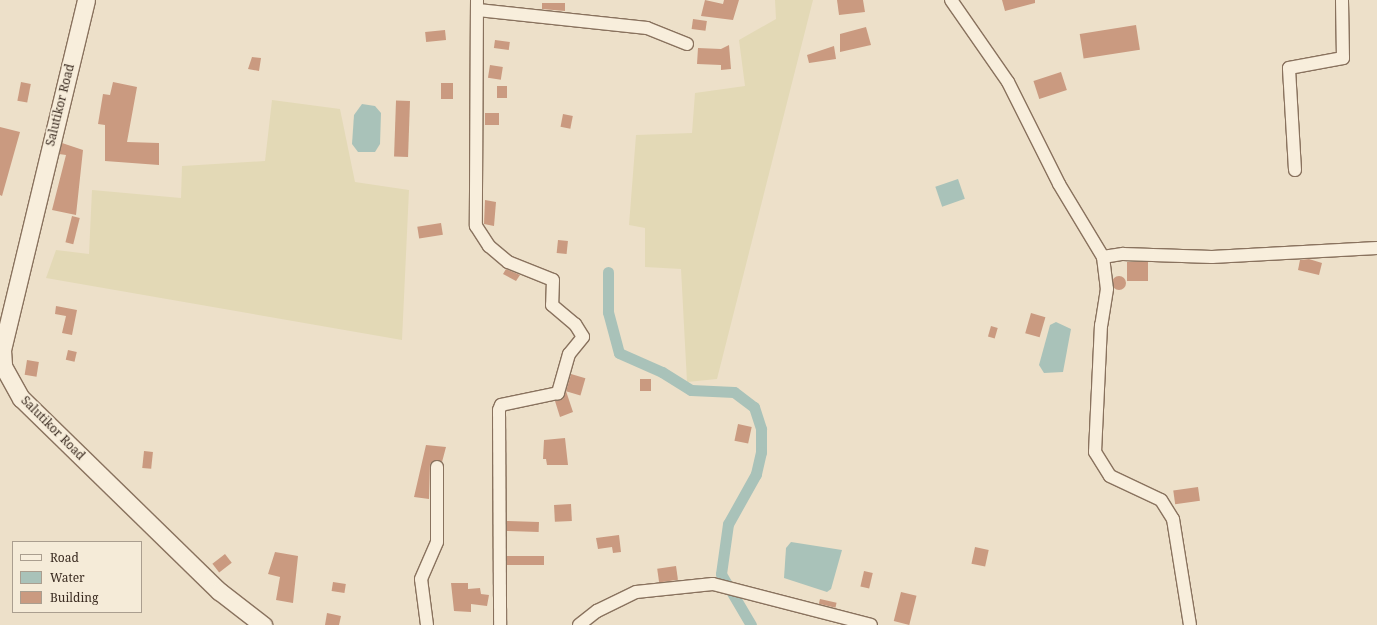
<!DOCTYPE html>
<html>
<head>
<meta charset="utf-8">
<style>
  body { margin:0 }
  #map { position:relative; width:1377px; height:625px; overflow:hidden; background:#ede0c9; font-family:"Noto Serif",serif }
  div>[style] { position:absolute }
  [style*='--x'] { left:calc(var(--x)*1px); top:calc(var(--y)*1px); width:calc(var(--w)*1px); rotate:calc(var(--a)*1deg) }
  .farmland>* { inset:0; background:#e3d9b6 }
  .water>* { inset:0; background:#a9c2b9; transform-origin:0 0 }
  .canal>* { height:11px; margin:-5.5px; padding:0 5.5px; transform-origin:5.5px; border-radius:5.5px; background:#a9c2b9 }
  .building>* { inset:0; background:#ca9a80; transform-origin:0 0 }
  .round { border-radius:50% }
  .roads { filter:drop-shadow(1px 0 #89725e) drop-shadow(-1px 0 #89725e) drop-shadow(0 1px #89725e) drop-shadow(0 -1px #89725e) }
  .minor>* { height:12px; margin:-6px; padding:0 6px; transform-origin:6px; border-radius:6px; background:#f8eedc }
  .secondary>* { height:17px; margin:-8.5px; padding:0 8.5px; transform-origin:8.5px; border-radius:8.5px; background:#f8eedc }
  span { translate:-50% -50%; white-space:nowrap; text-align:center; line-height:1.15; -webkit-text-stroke:3px #f5ebd8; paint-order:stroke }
  .street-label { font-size:12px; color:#3a2b21 }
  .legend { position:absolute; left:12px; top:541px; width:130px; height:72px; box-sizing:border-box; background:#f5ebd8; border:1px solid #aa9e8f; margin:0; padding:5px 7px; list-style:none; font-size:12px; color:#3a2b21 }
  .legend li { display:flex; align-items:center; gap:8px; height:20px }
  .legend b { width:20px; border:1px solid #aa9e8f }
</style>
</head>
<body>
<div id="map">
  <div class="farmland">
    <i style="clip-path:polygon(775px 0,813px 0,717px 379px,687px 382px,681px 269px,645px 267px,645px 228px,629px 225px,636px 135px,692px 133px,695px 93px,745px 86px,739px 40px,776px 19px)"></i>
    <i style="clip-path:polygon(272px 100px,340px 109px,355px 182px,409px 190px,402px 340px,46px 278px,56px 250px,89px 254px,92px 190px,181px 198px,182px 166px,265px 161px)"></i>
  </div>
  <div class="water">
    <i style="clip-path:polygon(362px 104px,375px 106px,381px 113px,380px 144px,375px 152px,358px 152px,352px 144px,354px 115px)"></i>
    <i style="left:958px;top:179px;width:21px;height:24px;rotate:71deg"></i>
    <i style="clip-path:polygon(1056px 322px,1071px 329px,1063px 372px,1044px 373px,1039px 365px,1050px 325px)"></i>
    <i style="clip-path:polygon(791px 542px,842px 550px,831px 589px,827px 592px,784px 578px,786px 548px)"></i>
  </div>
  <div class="canal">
    <i style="--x:608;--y:272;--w:40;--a:90"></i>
    <i style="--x:608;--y:312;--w:42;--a:75"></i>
    <i style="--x:619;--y:353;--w:47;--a:23.8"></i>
    <i style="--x:662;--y:372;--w:34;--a:32"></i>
    <i style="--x:691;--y:390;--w:43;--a:2.7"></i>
    <i style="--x:734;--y:392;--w:25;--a:37"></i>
    <i style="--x:754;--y:407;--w:23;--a:72"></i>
    <i style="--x:761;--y:429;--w:23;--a:90"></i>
    <i style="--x:761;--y:452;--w:23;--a:103"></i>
    <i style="--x:756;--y:474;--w:57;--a:119.2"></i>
    <i style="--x:728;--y:524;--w:50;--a:98"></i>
    <i style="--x:721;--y:574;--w:59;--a:59.5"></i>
  </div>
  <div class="building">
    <i style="clip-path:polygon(705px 0,723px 4px,724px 0,739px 0,733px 20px,701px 16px)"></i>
    <i style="clip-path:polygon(837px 0,863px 0,865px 12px,839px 15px)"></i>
    <i style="clip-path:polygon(1002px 0,1035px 0,1035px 3px,1005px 11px)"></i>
    <i style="clip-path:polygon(542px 3px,565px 3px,565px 11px,542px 9px)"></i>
    <i style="left:693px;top:19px;width:14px;height:10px;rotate:8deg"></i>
    <i style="left:1136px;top:25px;width:25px;height:57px;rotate:81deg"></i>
    <i style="clip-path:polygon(866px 27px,871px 45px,840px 52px,840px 34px)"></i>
    <i style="left:445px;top:30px;width:10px;height:20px;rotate:84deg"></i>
    <i style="left:495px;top:40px;width:15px;height:8px;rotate:8deg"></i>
    <i style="clip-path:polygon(729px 45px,731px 69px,721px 70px,721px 65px,697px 64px,698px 48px,721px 49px)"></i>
    <i style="clip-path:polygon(834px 46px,836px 59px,809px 63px,807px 55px)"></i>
    <i style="clip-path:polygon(252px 57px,261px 58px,259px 71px,248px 69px)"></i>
    <i style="left:490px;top:65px;width:13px;height:13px;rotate:9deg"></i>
    <i style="left:1061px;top:72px;width:19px;height:29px;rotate:72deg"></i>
    <i style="left:21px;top:82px;width:10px;height:19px;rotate:11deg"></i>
    <i style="clip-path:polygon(113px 82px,137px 87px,127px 142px,159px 143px,159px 165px,105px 161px,105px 125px,98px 124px,103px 94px,110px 95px)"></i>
    <i style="left:441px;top:83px;width:12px;height:16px"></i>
    <i style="left:497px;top:86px;width:10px;height:12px"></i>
    <i style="left:410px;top:101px;width:56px;height:14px;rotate:92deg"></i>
    <i style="left:485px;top:113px;width:14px;height:12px"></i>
    <i style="left:563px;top:114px;width:10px;height:13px;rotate:11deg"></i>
    <i style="clip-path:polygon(0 127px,20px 132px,2px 196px,0 195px)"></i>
    <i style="clip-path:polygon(62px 143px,83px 150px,76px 215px,52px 210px,66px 155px,59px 154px)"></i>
    <i style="clip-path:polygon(485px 200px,496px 202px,494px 226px,484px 224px)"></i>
    <i style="left:72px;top:216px;width:8px;height:27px;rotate:14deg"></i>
    <i style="left:441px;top:223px;width:12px;height:24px;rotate:81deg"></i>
    <i style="left:558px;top:240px;width:10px;height:13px;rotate:6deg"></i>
    <i style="clip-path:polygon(1309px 259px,1322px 263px,1319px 275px,1298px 270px,1300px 260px)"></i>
    <i style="left:1127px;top:262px;width:21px;height:19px"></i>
    <i style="clip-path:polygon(506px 269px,520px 275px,516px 281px,503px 274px)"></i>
    <i class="round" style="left:1112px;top:276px;width:14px;height:14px"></i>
    <i style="clip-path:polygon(56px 306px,77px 310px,72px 335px,62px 333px,66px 316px,55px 314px)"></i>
    <i style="left:1031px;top:313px;width:15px;height:21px;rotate:16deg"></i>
    <i style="left:991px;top:326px;width:7px;height:11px;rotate:16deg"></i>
    <i style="left:68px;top:350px;width:9px;height:10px;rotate:13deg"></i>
    <i style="left:27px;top:360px;width:12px;height:15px;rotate:9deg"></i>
    <i style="left:571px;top:374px;width:15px;height:18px;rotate:16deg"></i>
    <i style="left:640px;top:379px;width:11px;height:12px"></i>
    <i style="clip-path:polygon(566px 391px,573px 412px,560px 417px,555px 401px,563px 399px)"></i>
    <i style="left:738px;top:424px;width:14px;height:17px;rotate:12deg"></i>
    <i style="clip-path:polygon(565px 438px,568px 465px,547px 465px,546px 459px,543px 459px,544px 440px)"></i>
    <i style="clip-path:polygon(426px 445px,446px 447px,442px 462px,437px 460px,430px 464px,429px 499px,414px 497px)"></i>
    <i style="left:144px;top:451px;width:9px;height:17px;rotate:6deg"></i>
    <i style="left:1198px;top:487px;width:14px;height:25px;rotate:82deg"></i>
    <i style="left:571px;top:504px;width:17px;height:17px;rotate:87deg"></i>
    <i style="left:507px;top:521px;width:32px;height:10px;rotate:2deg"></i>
    <i style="clip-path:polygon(619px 535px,621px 552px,613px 553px,612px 547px,598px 549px,596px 538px)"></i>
    <i style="left:975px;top:547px;width:14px;height:17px;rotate:12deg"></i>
    <i style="clip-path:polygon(275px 552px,298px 556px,293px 603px,276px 600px,280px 577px,268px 574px)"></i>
    <i style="left:225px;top:554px;width:11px;height:16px;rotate:52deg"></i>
    <i style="left:544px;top:556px;width:9px;height:37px;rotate:90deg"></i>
    <i style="left:676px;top:566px;width:14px;height:19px;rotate:82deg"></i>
    <i style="left:864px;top:571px;width:9px;height:16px;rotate:13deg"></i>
    <i style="left:333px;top:582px;width:13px;height:9px;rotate:9deg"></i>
    <i style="clip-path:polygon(451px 583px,468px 583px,468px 589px,480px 588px,481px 594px,489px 595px,487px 606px,471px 604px,471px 612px,454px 611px)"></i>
    <i style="left:901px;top:592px;width:16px;height:30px;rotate:14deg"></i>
    <i style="left:820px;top:599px;width:17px;height:5px;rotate:13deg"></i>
    <i style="clip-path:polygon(327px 613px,341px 616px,339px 625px,325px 625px)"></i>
  </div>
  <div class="roads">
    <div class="minor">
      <i style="--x:477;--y:0;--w:226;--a:90.3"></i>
      <i style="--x:476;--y:226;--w:24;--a:57"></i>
      <i style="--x:489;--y:246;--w:25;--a:40"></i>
      <i style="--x:508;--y:262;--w:48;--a:21.8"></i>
      <i style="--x:553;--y:280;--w:25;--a:92"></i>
      <i style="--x:552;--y:305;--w:30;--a:40"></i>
      <i style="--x:575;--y:324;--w:15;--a:58"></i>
      <i style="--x:583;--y:337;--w:22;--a:129"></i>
      <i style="--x:569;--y:354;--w:41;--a:105.8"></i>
      <i style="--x:558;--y:393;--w:58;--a:168.1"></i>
      <i style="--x:501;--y:405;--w:5;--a:112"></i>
      <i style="--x:499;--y:410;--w:215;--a:89.7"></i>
      <i style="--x:951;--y:0;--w:100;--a:55.2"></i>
      <i style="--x:1008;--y:82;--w:114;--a:63.4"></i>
      <i style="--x:1059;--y:184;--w:85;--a:58.9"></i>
      <i style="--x:1103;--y:257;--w:32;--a:83"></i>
      <i style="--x:1107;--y:289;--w:36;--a:99"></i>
      <i style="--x:1101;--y:325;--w:127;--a:92.7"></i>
      <i style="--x:1095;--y:452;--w:28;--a:58"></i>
      <i style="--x:1110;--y:476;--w:56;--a:25.2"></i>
      <i style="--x:1161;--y:500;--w:22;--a:58"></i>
      <i style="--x:1173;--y:519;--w:107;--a:80.9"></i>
      <i style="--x:478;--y:10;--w:170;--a:6.1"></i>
      <i style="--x:647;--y:28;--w:43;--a:21.8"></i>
      <i style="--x:1295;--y:170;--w:102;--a:-93.4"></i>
      <i style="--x:1289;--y:68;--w:55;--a:-10.5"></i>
      <i style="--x:1343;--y:58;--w:58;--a:-91"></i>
      <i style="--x:1103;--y:257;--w:20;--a:-9"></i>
      <i style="--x:1123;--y:254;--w:89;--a:1.9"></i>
      <i style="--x:1212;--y:257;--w:165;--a:-3.1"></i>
      <i style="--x:427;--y:625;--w:46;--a:-97.4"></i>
      <i style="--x:421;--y:579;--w:40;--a:-66.6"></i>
      <i style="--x:437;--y:542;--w:75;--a:-90"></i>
      <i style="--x:579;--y:625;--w:23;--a:-38"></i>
      <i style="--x:597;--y:611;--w:43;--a:-26"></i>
      <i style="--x:636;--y:592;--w:77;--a:-5.9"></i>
      <i style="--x:713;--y:584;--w:163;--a:14.5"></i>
    </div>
    <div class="secondary">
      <i style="--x:86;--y:0;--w:360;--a:103.5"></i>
      <i style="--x:2;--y:350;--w:16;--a:86"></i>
      <i style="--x:3;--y:366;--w:37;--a:61"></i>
      <i style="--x:21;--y:398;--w:277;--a:44.3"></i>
      <i style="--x:219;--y:591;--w:56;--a:37.7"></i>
    </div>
  </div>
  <div class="street-label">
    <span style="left:60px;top:105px;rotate:-76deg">Salutikor Road</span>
    <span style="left:53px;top:428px;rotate:45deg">Salutikor Road</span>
  </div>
  <ul class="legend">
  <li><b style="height:5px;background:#f8eedc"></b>Road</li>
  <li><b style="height:11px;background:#a9c2b9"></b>Water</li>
  <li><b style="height:11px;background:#ca9a80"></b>Building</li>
  </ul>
</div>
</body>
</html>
